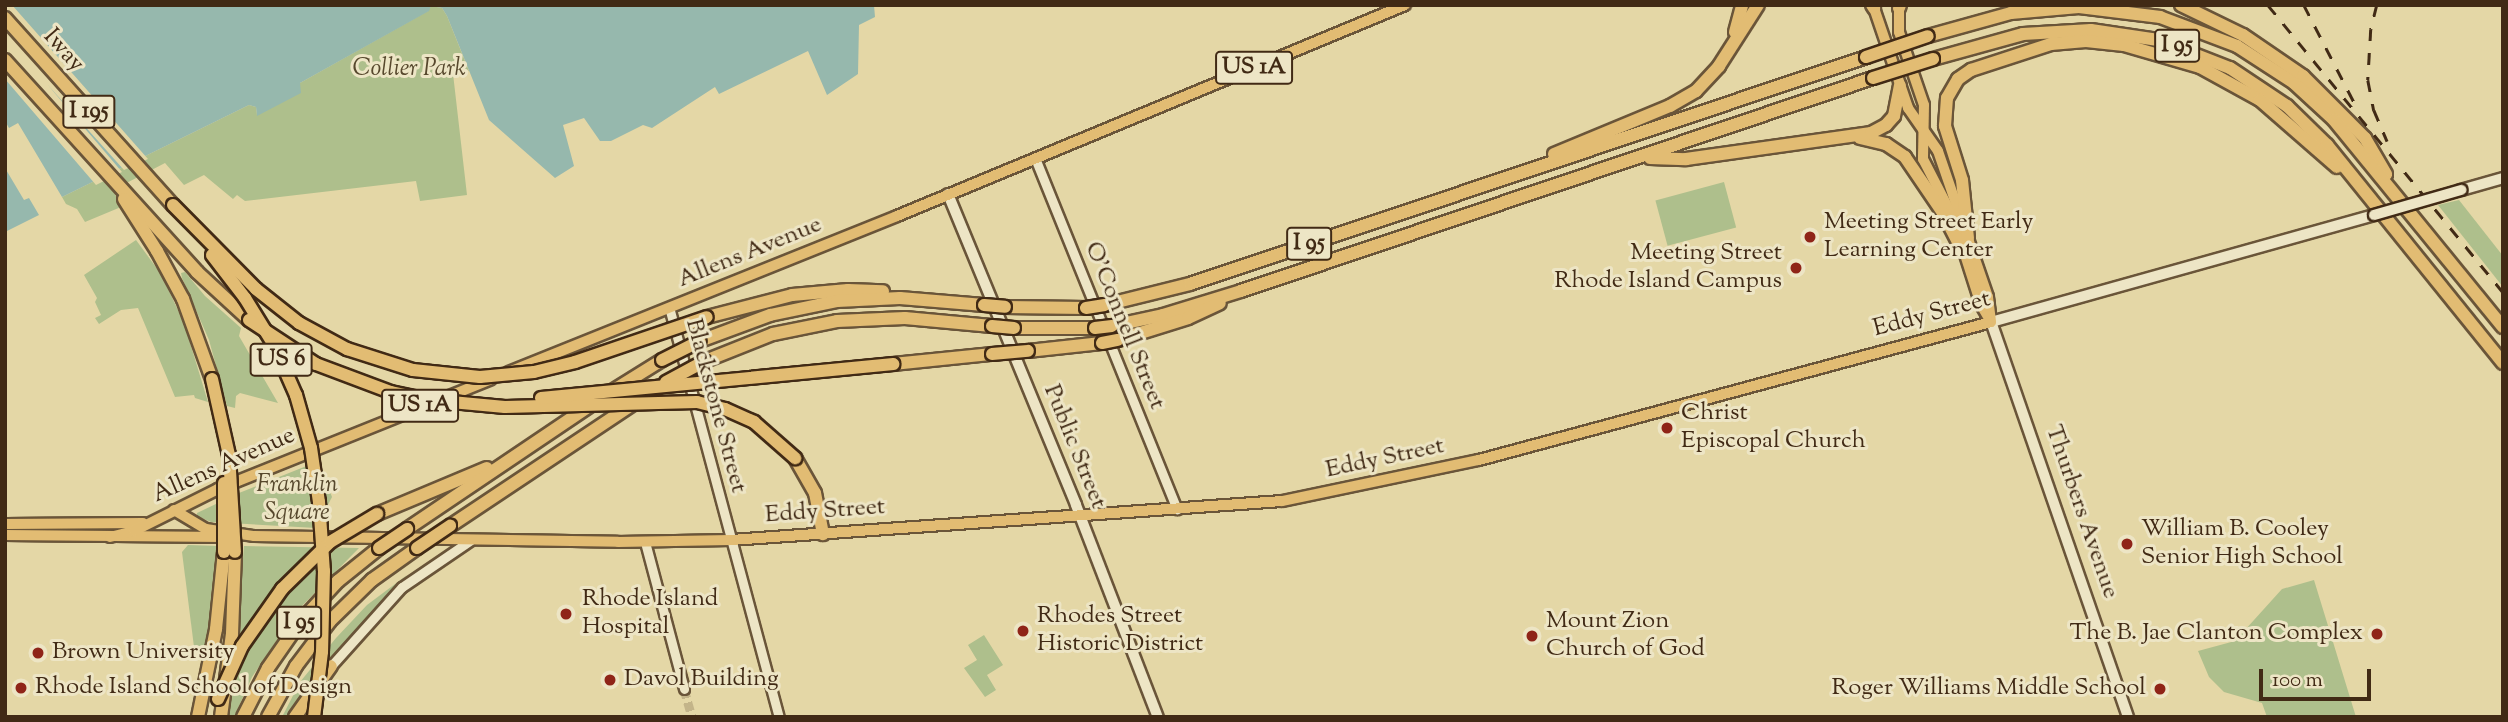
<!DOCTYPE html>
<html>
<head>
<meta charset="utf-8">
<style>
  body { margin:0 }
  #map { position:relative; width:2508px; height:722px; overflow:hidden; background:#e4d7a6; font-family:"Sorts Mill Goudy",serif }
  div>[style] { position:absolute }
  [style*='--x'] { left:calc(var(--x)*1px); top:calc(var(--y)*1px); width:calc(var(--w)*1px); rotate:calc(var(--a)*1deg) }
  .green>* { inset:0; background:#aebf8c; transform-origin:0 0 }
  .water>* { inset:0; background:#96b8ad }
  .pier>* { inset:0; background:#e4d7a6 }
  .tertiary-tunnel>* { height:9px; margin-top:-4.5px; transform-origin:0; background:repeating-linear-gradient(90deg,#c3b489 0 9px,transparent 0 13.5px) }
  .roads { filter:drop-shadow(2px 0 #6a5539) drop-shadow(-2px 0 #6a5539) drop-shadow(0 2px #6a5539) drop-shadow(0 -2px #6a5539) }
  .tertiary>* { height:9px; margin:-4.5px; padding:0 4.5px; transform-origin:4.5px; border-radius:4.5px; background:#ede5c5 }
  .secondary>* { height:10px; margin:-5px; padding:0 5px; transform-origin:5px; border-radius:5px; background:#ede5c5 }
  .primary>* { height:10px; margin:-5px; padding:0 5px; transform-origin:5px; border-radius:5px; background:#e2bc73 }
  .motorway>* { height:12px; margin:-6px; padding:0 6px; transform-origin:6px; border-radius:6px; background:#e2bc73 }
  .rail>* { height:2.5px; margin-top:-1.25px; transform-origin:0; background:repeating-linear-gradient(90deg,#412a15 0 12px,transparent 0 24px) }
  .bridges { filter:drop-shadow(2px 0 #412a15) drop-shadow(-2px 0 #412a15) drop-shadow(0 2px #412a15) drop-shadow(0 -2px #412a15) }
  .secondary-bridge>* { height:10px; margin:-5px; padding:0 5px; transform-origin:5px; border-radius:5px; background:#ede5c5 }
  .motorway-bridge>* { height:12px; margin:-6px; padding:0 6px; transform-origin:6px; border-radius:6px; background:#e2bc73 }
  .dots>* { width:19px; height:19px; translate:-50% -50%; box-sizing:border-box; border:4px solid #ede5c5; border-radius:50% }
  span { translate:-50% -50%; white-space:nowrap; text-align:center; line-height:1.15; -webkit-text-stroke:6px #ede5c5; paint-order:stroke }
  .shield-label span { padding:2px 5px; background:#ede5c5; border:2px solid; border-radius:5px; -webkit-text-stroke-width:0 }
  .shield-label { font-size:23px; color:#412a15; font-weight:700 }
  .street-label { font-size:24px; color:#412a15 }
  .park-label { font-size:24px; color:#57482d; font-style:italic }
  .poi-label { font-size:24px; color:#412a15 }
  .left { translate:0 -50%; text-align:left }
  .right { translate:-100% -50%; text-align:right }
  .frame { position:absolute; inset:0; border:7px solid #412a15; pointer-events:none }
  .scale { position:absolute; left:2259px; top:669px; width:112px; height:32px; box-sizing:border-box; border:4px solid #412a15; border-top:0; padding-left:9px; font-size:21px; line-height:24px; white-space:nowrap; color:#412a15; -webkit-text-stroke:5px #ede5c5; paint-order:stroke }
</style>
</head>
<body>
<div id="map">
  <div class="green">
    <i style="clip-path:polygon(431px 6px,442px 8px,447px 16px,469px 71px,452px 65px,467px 195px,420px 201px,416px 181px,245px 201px,237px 195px,233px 199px,204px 175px,184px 185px,165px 163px,113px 190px,121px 207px,85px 222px,77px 209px,66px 204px,62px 197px,249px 105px,256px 107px,257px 115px,300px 83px,428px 11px)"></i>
    <i style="left:1724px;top:182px;width:47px;height:71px;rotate:75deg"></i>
    <i style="clip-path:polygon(2459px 200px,2503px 256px,2503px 287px,2438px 205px)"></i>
    <i style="clip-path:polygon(136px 240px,161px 274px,184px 323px,208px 402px,195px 398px,194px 395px,175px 397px,138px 308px,121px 310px,99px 324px,95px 318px,101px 315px,95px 302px,97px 298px,84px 275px)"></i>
    <i style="clip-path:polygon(185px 272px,205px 296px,241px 328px,239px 336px,278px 403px,240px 393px,236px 396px,235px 408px,227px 406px,209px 340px,182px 278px,181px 273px)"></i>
    <i style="clip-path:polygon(319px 461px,332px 497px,316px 528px,211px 522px,197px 516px,197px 513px,239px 493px)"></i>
    <i style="clip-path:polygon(188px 545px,218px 546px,206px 646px,194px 647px,182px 552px)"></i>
    <i style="clip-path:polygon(244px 546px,359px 548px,295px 613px,252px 677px,234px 717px,227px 717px,233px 678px)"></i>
    <i style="clip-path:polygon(407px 575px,344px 645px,292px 717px,282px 717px,300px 682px,336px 638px,367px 605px)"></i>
    <i style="clip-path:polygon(2314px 580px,2356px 717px,2267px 717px,2262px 703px,2224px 692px,2209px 677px,2198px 651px,2235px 641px,2282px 589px)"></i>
    <i style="clip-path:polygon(984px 635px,1003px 665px,987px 675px,996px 690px,985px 697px,964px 668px,977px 660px,968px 645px)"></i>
  </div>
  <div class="water">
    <i style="clip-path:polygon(5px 5px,874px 5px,875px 17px,859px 25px,858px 74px,827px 95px,808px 51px,719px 94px,715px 87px,652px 128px,643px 125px,611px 141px,600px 141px,584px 118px,563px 125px,574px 166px,555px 178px,489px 120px,447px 16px,442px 8px,431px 6px,429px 11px,300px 83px,301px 93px,257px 116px,256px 107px,249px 105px,62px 197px,18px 123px,9px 128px,5px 121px)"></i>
    <i style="clip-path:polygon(5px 168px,24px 200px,29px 198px,39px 215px,5px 232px)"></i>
  </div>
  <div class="pier">
    <i style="clip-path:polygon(5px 5px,12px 5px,148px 159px,124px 170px,47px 84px,122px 172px,96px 185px,5px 79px)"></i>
  </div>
  <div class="tertiary-tunnel">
    <i style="--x:684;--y:689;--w:29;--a:74"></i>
  </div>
  <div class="roads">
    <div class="tertiary">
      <i style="--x:1035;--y:158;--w:379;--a:68"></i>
      <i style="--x:669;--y:307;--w:424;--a:75"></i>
      <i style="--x:645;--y:542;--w:152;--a:75.1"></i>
      <i style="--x:331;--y:666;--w:106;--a:-48.1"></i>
      <i style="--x:402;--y:587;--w:83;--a:-34.3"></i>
    </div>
    <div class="secondary">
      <i style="--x:2461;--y:190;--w:44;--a:-15.9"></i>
      <i style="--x:948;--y:194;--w:336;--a:67.6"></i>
      <i style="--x:1076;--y:505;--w:227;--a:68.9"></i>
      <i style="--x:2128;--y:717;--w:418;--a:-109.1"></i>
      <i style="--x:1991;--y:322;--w:398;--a:-15.6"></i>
    </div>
    <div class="primary">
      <i style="--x:1873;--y:5;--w:109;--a:71.2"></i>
      <i style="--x:1908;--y:108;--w:52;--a:55.1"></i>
      <i style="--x:1938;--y:151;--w:154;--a:71.1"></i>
      <i style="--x:1988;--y:297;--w:25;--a:83"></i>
      <i style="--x:1899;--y:8;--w:24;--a:90"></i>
      <i style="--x:1899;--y:32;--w:77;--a:71.1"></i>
      <i style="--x:1924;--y:105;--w:54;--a:91.1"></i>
      <i style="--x:1923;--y:159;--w:65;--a:62.7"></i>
      <i style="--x:1953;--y:217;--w:92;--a:72.3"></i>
      <i style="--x:1981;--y:305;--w:17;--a:59"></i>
      <i style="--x:509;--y:372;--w:418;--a:-21.9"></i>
      <i style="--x:897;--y:216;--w:550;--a:-22.56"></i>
      <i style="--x:174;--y:510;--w:37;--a:31"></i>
      <i style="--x:206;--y:529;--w:49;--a:8.3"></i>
      <i style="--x:254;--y:536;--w:364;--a:0.9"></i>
      <i style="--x:618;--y:542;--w:113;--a:-1"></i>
      <i style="--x:731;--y:540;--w:552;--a:-4.05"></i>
      <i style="--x:1282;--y:501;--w:201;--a:-11.8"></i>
      <i style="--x:1479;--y:460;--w:530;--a:-15.08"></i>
      <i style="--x:5;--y:524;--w:138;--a:-0.4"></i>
      <i style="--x:5;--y:535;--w:218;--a:0.5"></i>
      <i style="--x:110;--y:537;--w:25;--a:-14"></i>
      <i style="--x:134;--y:531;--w:94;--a:-26.6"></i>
      <i style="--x:218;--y:489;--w:294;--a:-21.9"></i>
    </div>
    <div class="motorway">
      <i style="--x:1872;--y:5;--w:4;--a:56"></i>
      <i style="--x:2181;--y:5;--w:69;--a:25.8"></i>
      <i style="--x:2243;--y:35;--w:73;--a:34.3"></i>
      <i style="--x:2303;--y:76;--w:88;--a:45"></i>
      <i style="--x:2365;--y:138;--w:42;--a:59.7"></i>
      <i style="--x:1899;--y:8;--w:3;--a:-72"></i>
      <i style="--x:5;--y:18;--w:251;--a:48.1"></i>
      <i style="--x:1735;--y:32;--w:28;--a:-75"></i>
      <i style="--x:1928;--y:36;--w:86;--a:-15.5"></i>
      <i style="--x:2011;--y:13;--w:68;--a:-5"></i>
      <i style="--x:2079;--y:7;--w:82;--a:7"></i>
      <i style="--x:2160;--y:17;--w:82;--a:20.6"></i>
      <i style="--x:2237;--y:46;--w:68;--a:33"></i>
      <i style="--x:2294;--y:83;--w:54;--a:42.8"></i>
      <i style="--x:2334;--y:120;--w:267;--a:50.8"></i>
      <i style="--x:1933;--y:59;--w:93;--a:-15.5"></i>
      <i style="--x:2023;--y:34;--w:68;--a:-3.4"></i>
      <i style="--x:2091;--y:30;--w:68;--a:8.5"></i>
      <i style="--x:2158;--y:40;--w:77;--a:21.3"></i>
      <i style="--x:2230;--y:68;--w:69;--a:33.7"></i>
      <i style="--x:2287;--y:106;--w:56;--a:44.3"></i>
      <i style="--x:2327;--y:145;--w:280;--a:51.1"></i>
      <i style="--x:5;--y:60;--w:286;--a:47.8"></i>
      <i style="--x:197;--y:272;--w:71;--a:42.7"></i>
      <i style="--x:1860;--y:138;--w:27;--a:13"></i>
      <i style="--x:1886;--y:144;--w:23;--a:34"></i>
      <i style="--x:1905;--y:157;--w:68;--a:55.8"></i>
      <i style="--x:1943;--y:213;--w:42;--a:62.8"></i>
      <i style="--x:1554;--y:154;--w:126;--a:-22.5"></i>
      <i style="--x:1670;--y:106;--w:30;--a:-30"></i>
      <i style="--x:1696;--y:91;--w:34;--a:-47"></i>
      <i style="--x:1719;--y:66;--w:72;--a:-57.4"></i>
      <i style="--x:1650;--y:158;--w:36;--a:2"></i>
      <i style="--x:1686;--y:159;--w:187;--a:-8"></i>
      <i style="--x:1871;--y:133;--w:17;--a:-28"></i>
      <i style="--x:1886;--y:125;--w:12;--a:-48"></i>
      <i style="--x:1894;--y:116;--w:31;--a:-79"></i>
      <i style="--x:124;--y:199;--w:62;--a:57.6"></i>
      <i style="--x:157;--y:251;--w:55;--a:61.6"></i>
      <i style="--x:183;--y:299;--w:85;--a:70.1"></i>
      <i style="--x:1968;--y:238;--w:58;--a:-95.9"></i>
      <i style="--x:1962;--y:180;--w:57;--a:-107.5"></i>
      <i style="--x:1945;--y:126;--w:28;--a:-86"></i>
      <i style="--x:1947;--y:98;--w:22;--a:-60"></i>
      <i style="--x:1958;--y:79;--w:16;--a:-35"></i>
      <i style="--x:1971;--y:70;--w:84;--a:-18"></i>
      <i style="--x:2051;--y:44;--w:35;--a:-5"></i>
      <i style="--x:2086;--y:41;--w:38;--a:6"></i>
      <i style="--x:2124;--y:45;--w:79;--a:16.1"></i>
      <i style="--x:2200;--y:67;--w:68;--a:28.8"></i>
      <i style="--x:2260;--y:100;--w:102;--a:41"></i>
      <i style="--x:1105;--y:305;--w:88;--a:-13.9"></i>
      <i style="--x:1190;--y:284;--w:713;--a:-18.56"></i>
      <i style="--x:1005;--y:307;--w:81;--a:0.7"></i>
      <i style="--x:707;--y:317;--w:88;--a:-14.5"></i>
      <i style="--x:792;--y:295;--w:56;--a:-5.1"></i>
      <i style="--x:848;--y:290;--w:35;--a:2"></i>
      <i style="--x:1112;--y:326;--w:52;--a:-12.2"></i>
      <i style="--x:1163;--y:315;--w:82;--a:-17.1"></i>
      <i style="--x:1241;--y:291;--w:667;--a:-18.63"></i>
      <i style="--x:1014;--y:328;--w:81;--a:0"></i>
      <i style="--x:1118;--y:340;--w:73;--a:-17.4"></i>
      <i style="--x:1188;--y:318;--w:35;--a:-25"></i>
      <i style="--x:700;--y:341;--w:75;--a:-20.4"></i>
      <i style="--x:770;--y:315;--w:68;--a:-11.8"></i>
      <i style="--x:837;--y:301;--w:63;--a:-2.7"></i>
      <i style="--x:900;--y:298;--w:84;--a:4.8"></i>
      <i style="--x:1028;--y:351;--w:74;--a:-6.2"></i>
      <i style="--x:705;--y:361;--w:73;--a:-21.7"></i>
      <i style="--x:773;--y:334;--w:65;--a:-11.5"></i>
      <i style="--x:837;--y:321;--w:68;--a:-2.5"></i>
      <i style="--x:905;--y:318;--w:87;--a:5.3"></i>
      <i style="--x:893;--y:364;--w:100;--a:-5.8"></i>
      <i style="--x:609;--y:393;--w:62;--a:-31.9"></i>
      <i style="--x:795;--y:458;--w:40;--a:60.3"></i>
      <i style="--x:815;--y:493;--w:42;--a:79"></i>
      <i style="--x:377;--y:514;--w:119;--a:-22.7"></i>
      <i style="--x:450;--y:526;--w:252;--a:-33.7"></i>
      <i style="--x:407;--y:529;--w:225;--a:-34"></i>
      <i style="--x:198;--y:717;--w:90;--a:-78.4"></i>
      <i style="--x:216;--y:629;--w:77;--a:-84.1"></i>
      <i style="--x:221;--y:717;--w:84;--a:-82.5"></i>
      <i style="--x:232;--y:634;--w:82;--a:-87.9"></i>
      <i style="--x:243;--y:717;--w:55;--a:-63"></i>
      <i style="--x:268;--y:668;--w:56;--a:-55.2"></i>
      <i style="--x:300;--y:622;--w:56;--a:-47.2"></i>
      <i style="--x:338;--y:581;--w:53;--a:-38.8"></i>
      <i style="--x:268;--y:717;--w:58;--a:-61.2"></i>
      <i style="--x:296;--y:666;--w:56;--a:-52.9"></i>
      <i style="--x:330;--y:621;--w:59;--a:-44.3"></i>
      <i style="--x:372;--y:580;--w:55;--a:-35.4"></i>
      <i style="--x:295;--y:717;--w:62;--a:-54.8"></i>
    </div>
  </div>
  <div class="rail">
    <i style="--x:2268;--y:5;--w:371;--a:50.7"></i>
    <i style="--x:2304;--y:5;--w:109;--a:62.7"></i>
    <i style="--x:2377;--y:5;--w:25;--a:104"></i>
    <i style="--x:2371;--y:29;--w:51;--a:93.4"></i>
    <i style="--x:2368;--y:80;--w:31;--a:79"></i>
    <i style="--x:2374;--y:110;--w:34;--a:67"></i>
  </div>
  <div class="bridges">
    <div class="secondary-bridge">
      <i style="--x:2374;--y:215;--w:91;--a:-16"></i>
    </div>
    <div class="motorway-bridge">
      <i style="--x:1866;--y:57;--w:65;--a:-18.7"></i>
      <i style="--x:1873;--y:78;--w:63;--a:-17.6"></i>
      <i style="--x:173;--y:205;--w:118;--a:45.3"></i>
      <i style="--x:256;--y:289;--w:55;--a:38.3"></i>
      <i style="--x:299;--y:323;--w:55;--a:28.4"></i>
      <i style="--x:347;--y:349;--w:69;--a:17.7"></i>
      <i style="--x:413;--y:370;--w:67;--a:6"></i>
      <i style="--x:480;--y:377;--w:54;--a:-5.3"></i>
      <i style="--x:534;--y:372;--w:42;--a:-13.7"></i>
      <i style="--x:575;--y:362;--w:139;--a:-18.8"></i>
      <i style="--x:212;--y:255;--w:54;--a:52.5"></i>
      <i style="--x:245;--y:298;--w:55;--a:58.3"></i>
      <i style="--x:274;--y:345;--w:55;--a:66.3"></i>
      <i style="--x:296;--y:395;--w:55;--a:74.2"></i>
      <i style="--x:311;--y:448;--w:55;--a:81.6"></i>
      <i style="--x:319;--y:502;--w:69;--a:85.9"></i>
      <i style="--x:324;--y:571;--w:81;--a:91.4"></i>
      <i style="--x:322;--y:652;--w:65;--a:97"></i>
      <i style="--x:984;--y:305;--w:21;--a:5"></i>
      <i style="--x:1086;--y:308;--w:19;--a:-9"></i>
      <i style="--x:249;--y:320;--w:80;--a:33.3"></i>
      <i style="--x:316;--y:364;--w:80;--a:20.5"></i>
      <i style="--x:391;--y:392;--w:40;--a:12"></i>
      <i style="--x:430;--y:400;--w:75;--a:5.3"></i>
      <i style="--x:505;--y:407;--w:192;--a:-1.5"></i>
      <i style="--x:697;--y:402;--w:29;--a:14"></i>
      <i style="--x:725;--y:409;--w:32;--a:24"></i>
      <i style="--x:754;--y:422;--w:55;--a:41.3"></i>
      <i style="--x:992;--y:326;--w:22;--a:5"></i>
      <i style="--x:1095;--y:328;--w:17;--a:-7"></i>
      <i style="--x:1102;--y:343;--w:16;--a:-11"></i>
      <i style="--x:992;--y:354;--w:36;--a:-5"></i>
      <i style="--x:662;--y:360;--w:42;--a:-26.6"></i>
      <i style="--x:212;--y:379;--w:78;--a:77.4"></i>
      <i style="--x:229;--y:455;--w:97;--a:86.5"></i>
      <i style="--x:666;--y:382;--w:44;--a:-28.3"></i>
      <i style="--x:541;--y:398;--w:354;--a:-5.5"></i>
      <i style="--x:379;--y:548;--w:34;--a:-34"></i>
      <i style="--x:417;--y:548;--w:40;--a:-34"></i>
      <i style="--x:224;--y:552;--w:69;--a:-90"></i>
      <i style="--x:218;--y:699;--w:58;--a:-65.6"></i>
      <i style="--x:242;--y:646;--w:70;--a:-54.9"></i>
      <i style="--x:282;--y:589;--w:67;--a:-44.4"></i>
      <i style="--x:330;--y:542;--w:55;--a:-30.8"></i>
    </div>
  </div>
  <div class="dots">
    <i style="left:1810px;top:237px;background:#8f2418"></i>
    <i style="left:1796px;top:268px;background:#8f2418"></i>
    <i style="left:1667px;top:428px;background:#8f2418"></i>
    <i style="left:2127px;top:544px;background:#8f2418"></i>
    <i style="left:566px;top:614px;background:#8f2418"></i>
    <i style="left:1023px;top:631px;background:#8f2418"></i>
    <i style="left:2377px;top:634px;background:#8f2418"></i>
    <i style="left:1532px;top:636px;background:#8f2418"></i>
    <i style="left:38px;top:653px;background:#8f2418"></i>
    <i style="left:610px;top:680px;background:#8f2418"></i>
    <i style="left:21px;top:688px;background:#8f2418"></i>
    <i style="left:2160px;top:689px;background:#8f2418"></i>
  </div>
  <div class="shield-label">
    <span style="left:2177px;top:46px">I 95</span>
    <span style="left:1254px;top:68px">US 1A</span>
    <span style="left:89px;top:112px">I 195</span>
    <span style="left:1309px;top:244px">I 95</span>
    <span style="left:281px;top:360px">US 6</span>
    <span style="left:420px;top:406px">US 1A</span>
    <span style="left:299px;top:623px">I 95</span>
  </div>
  <div class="street-label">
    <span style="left:63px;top:51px;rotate:48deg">Iway</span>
    <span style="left:750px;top:253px;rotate:-22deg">Allens Avenue</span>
    <span style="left:1932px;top:315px;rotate:-15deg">Eddy Street</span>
    <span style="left:1124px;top:326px;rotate:68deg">O'Connell Street</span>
    <span style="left:715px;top:406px;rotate:75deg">Blackstone Street</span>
    <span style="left:1074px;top:447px;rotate:68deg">Public Street</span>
    <span style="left:1385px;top:459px;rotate:-12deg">Eddy Street</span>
    <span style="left:224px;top:466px;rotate:-24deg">Allens Avenue</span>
    <span style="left:825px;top:512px;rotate:-4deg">Eddy Street</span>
    <span style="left:2081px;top:512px;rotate:71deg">Thurbers Avenue</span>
  </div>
  <div class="park-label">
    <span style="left:409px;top:70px">Collier Park</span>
    <span style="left:297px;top:500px">Franklin<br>Square</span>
  </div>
  <div class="poi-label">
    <span class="left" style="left:1824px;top:237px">Meeting Street Early<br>Learning Center</span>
    <span class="right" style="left:1782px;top:268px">Meeting Street<br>Rhode Island Campus</span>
    <span class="left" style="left:1681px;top:428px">Christ<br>Episcopal Church</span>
    <span class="left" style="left:2141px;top:544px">William B. Cooley<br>Senior High School</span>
    <span class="left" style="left:582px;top:614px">Rhode Island<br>Hospital</span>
    <span class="left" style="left:1037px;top:631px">Rhodes Street<br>Historic District</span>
    <span class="left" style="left:1546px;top:636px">Mount Zion<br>Church of God</span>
    <span class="right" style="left:2363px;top:634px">The B. Jae Clanton Complex</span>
    <span class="left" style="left:52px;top:653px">Brown University</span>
    <span class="left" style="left:624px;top:680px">Davol Building</span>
    <span class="left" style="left:35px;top:688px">Rhode Island School of Design</span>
    <span class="right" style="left:2146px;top:689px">Roger Williams Middle School</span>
  </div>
  <div class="frame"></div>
  <div class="scale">100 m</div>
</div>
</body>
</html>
